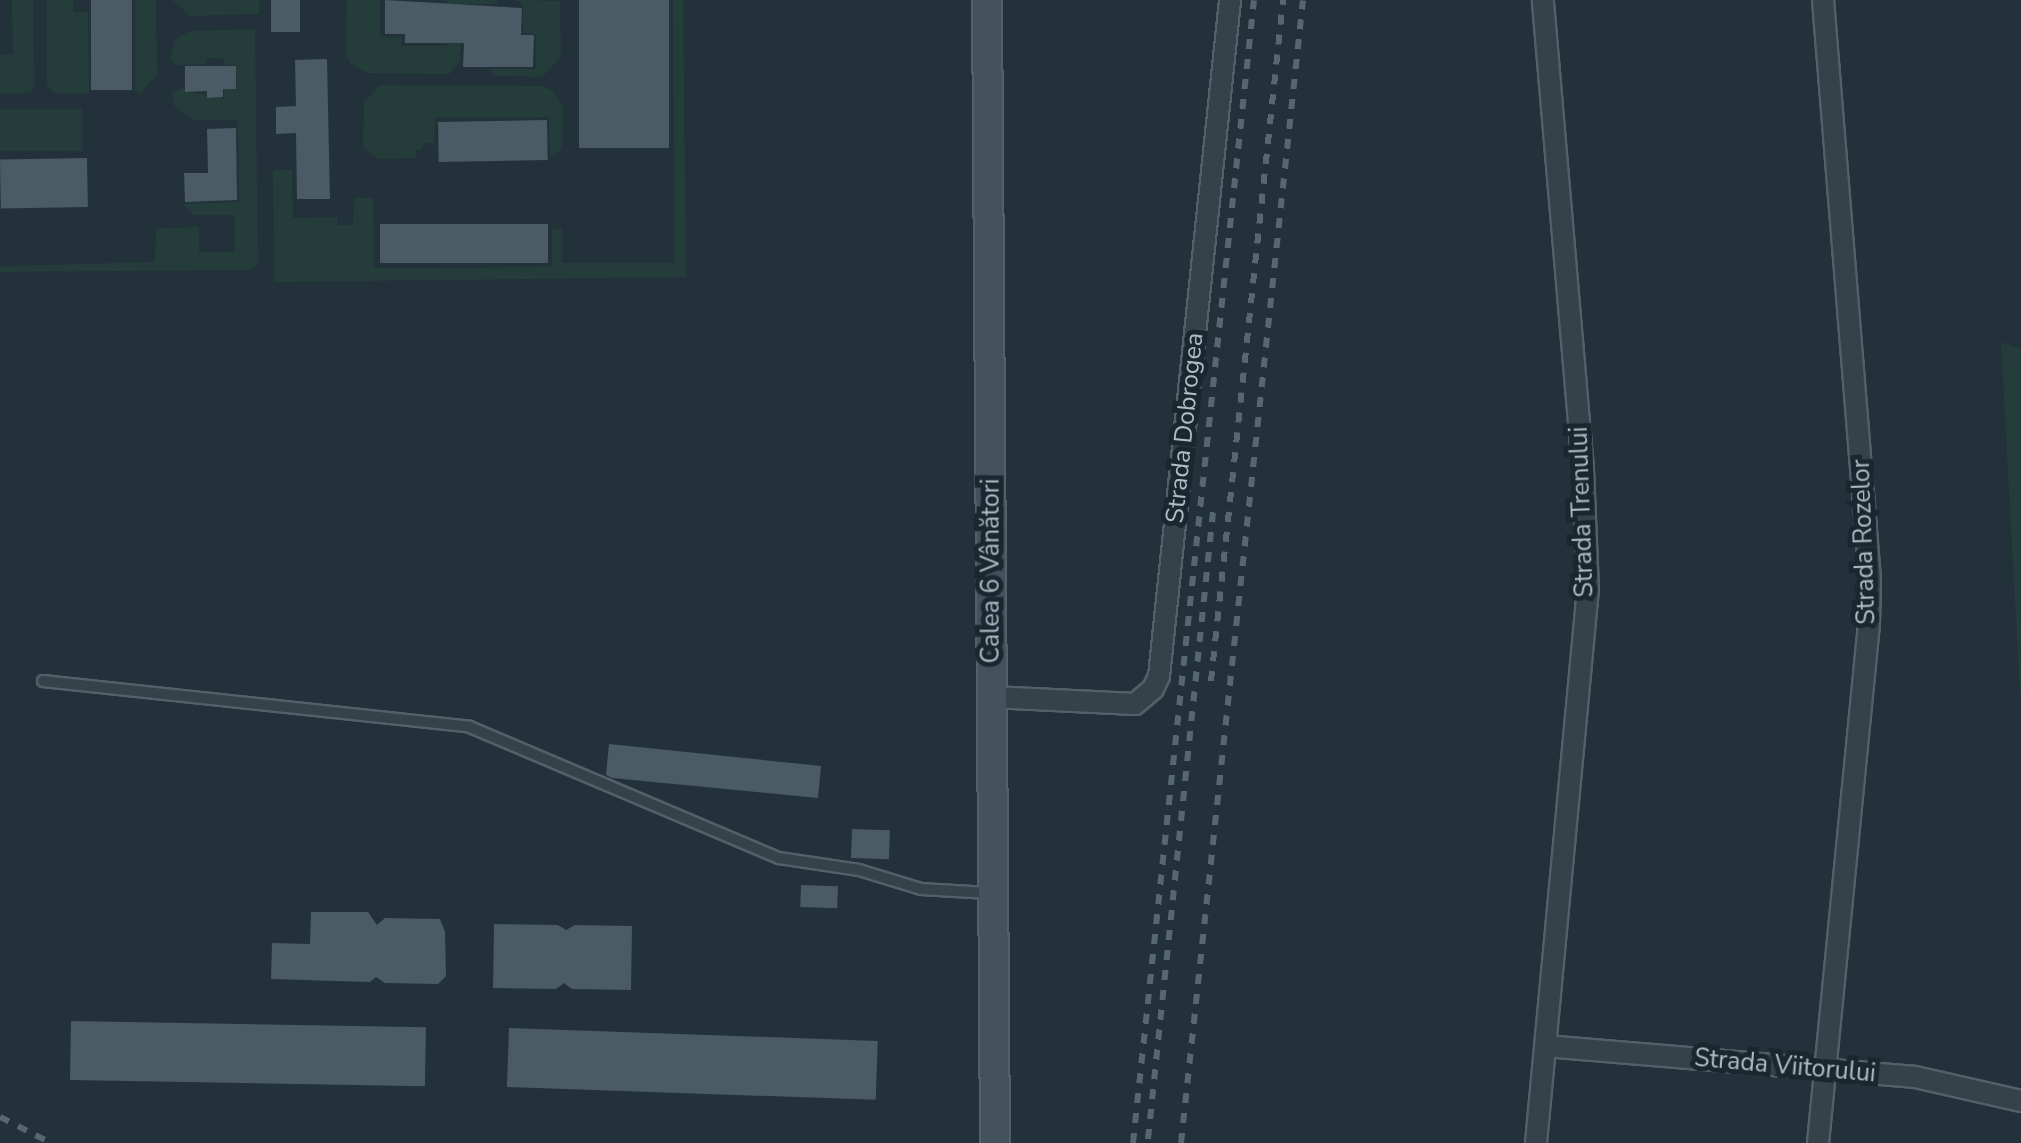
<!DOCTYPE html>
<html>
<head>
<meta charset="utf-8">
<style>
  body { margin:0 }
  #map { position:relative; width:2021px; height:1143px; overflow:hidden; background:#22313a; font-family:"Nunito Sans",sans-serif }
  div>[style] { position:absolute }
  [style*='--x'] { left:calc(var(--x)*1px); top:calc(var(--y)*1px); width:calc(var(--w)*1px); rotate:calc(var(--a)*1deg) }
  .green>* { inset:0; background:#253d3a; transform-origin:0 0 }
  .building>* { inset:0; background:#4a5b65; transform-origin:0 0 }
  .roads { filter:drop-shadow(2px 0 #536068) drop-shadow(-2px 0 #536068) drop-shadow(0 2px #536068) drop-shadow(0 -2px #536068) }
  .service>* { height:10px; margin:-5px; padding:0 5px; transform-origin:5px; border-radius:5px; background:#35424a }
  .minor>* { height:20px; margin:-10px; padding:0 10px; transform-origin:10px; border-radius:10px; background:#35424a }
  .secondary>* { height:28px; margin:-14px; padding:0 14px; transform-origin:14px; border-radius:14px; background:#43525d }
  .rail>* { height:6px; margin-top:-3px; transform-origin:0; background:repeating-linear-gradient(90deg,#576771 0 10px,transparent 0 20px) }
  span { translate:-50% -50%; white-space:nowrap; text-align:center; line-height:1.15; -webkit-text-stroke:10px #1b272f; paint-order:stroke }
  .street-label { font-size:25px; color:#b0bdc6 }
</style>
</head>
<body>
<div id="map">
  <div class="green">
    <i style="clip-path:polygon(12px 0,33px 0,34px 87px,30px 93px,0 93px,0 55px,13px 54px)"></i>
    <i style="clip-path:polygon(47px 0,73px 0,73px 12px,88px 12px,89px 93px,54px 93px,47px 85px)"></i>
    <i style="clip-path:polygon(135px 0,156px 0,157px 75px,141px 93px,135px 92px)"></i>
    <i style="clip-path:polygon(172px 0,259px 0,259px 14px,190px 16px)"></i>
    <i style="clip-path:polygon(347px 0,380px 0,380px 37px,401px 38px,401px 46px,447px 46px,447px 0,497px 0,497px 4px,461px 4px,460px 61px,449px 74px,367px 73px,351px 64px,346px 55px)"></i>
    <i style="clip-path:polygon(517px 0,560px 1px,561px 57px,542px 77px,496px 76px,488px 69px,536px 69px,536px 34px,523px 33px,523px 5px)"></i>
    <i style="clip-path:polygon(673px 0,683px 0,686px 277px,274px 282px,273px 170px,292px 170px,293px 218px,337px 217px,337px 225px,353px 225px,354px 198px,373px 198px,374px 268px,552px 267px,552px 229px,562px 229px,562px 263px,674px 263px)"></i>
    <i style="clip-path:polygon(255px 29px,258px 265px,248px 270px,0 272px,0 266px,155px 262px,156px 228px,199px 227px,199px 252px,235px 252px,235px 215px,193px 215px,183px 204px,239px 202px,238px 120px,195px 120px,175px 107px,171px 93px,184px 87px,185px 92px,224px 98px,224px 89px,237px 89px,236px 65px,224px 65px,223px 58px,207px 58px,206px 64px,176px 65px,170px 57px,175px 40px,190px 31px)"></i>
    <i style="clip-path:polygon(380px 85px,541px 86px,552px 90px,563px 106px,562px 149px,550px 158px,549px 117px,435px 118px,434px 143px,424px 143px,422px 149px,416px 150px,416px 158px,377px 159px,363px 147px,364px 102px)"></i>
    <i style="left:0;top:109px;width:82px;height:42px"></i>
    <i style="clip-path:polygon(2001px 342px,2021px 349px,2021px 693px,2020px 693px)"></i>
  </div>
  <div class="building">
    <i style="left:91px;top:0;width:41px;height:90px"></i>
    <i style="left:271px;top:0;width:29px;height:32px"></i>
    <i style="clip-path:polygon(385px 0,522px 8px,521px 35px,534px 35px,533px 67px,463px 67px,464px 43px,405px 43px,405px 34px,385px 34px)"></i>
    <i style="left:579px;top:0;width:90px;height:148px"></i>
    <i style="clip-path:polygon(327px 59px,330px 199px,297px 199px,296px 133px,276px 134px,276px 107px,296px 106px,295px 60px)"></i>
    <i style="clip-path:polygon(185px 66px,236px 66px,236px 89px,223px 89px,223px 97px,207px 98px,207px 91px,185px 92px)"></i>
    <i style="left:547px;top:120px;width:40px;height:109px;rotate:89deg"></i>
    <i style="clip-path:polygon(236px 128px,237px 200px,185px 202px,184px 173px,208px 173px,207px 129px)"></i>
    <i style="left:87px;top:158px;width:49px;height:87px;rotate:89deg"></i>
    <i style="left:380px;top:224px;width:168px;height:39px"></i>
    <i style="clip-path:polygon(609px 744px,821px 766px,818px 798px,612px 778px,606px 775px)"></i>
    <i style="left:852px;top:829px;width:38px;height:29px;rotate:2deg"></i>
    <i style="left:801px;top:885px;width:37px;height:22px;rotate:2deg"></i>
    <i style="clip-path:polygon(311px 912px,368px 912px,377px 925px,385px 918px,440px 919px,445px 932px,446px 976px,438px 984px,385px 983px,376px 977px,370px 982px,271px 979px,272px 943px,310px 944px)"></i>
    <i style="clip-path:polygon(494px 924px,558px 925px,566px 930px,575px 925px,632px 926px,631px 990px,572px 989px,564px 983px,556px 989px,493px 988px)"></i>
    <i style="left:71px;top:1021px;width:355px;height:59px;rotate:1deg"></i>
    <i style="left:509px;top:1028px;width:369px;height:59px;rotate:2deg"></i>
  </div>
  <div class="roads">
    <div class="service">
      <i style="--x:43;--y:681;--w:429;--a:6.1"></i>
      <i style="--x:470;--y:727;--w:336;--a:23"></i>
      <i style="--x:779;--y:858;--w:81;--a:8.5"></i>
      <i style="--x:859;--y:870;--w:65;--a:17"></i>
      <i style="--x:921;--y:889;--w:68;--a:3.4"></i>
    </div>
    <div class="minor">
      <i style="--x:992;--y:697;--w:143;--a:2.8"></i>
      <i style="--x:1135;--y:704;--w:23;--a:-40"></i>
      <i style="--x:1153;--y:689;--w:14;--a:-65"></i>
      <i style="--x:1159;--y:676;--w:680;--a:-84"></i>
      <i style="--x:1546;--y:1046;--w:370;--a:4.8"></i>
      <i style="--x:1915;--y:1077;--w:109;--a:12.8"></i>
      <i style="--x:1536;--y:1143;--w:556;--a:-84.64"></i>
      <i style="--x:1588;--y:589;--w:120;--a:-92.4"></i>
      <i style="--x:1583;--y:469;--w:471;--a:-94.9"></i>
      <i style="--x:1818;--y:1143;--w:521;--a:-84.39"></i>
      <i style="--x:1869;--y:624;--w:45;--a:-88.7"></i>
      <i style="--x:1870;--y:579;--w:581;--a:-94.64"></i>
    </div>
    <div class="secondary">
      <i style="--x:987;--y:0;--w:1143;--a:89.6"></i>
    </div>
  </div>
  <div class="rail">
    <i style="--x:1211;--y:681;--w:685;--a:-83.96"></i>
    <i style="--x:0;--y:1117;--w:57;--a:27"></i>
    <i style="--x:1148;--y:1139;--w:640;--a:-84.08"></i>
    <i style="--x:1133;--y:1143;--w:1149;--a:-83.96"></i>
    <i style="--x:1181;--y:1143;--w:1149;--a:-83.91"></i>
  </div>
  <div class="street-label">
    <span style="left:1185px;top:428px;rotate:-84deg">Strada Dobrogea</span>
    <span style="left:1582px;top:512px;rotate:-92deg">Strada Trenului</span>
    <span style="left:1864px;top:542px;rotate:-92deg">Strada Rozelor</span>
    <span style="left:991px;top:571px;rotate:-90deg">Calea 6 Vânători</span>
    <span style="left:1785px;top:1066px;rotate:5deg">Strada Viitorului</span>
  </div>
</div>
</body>
</html>
